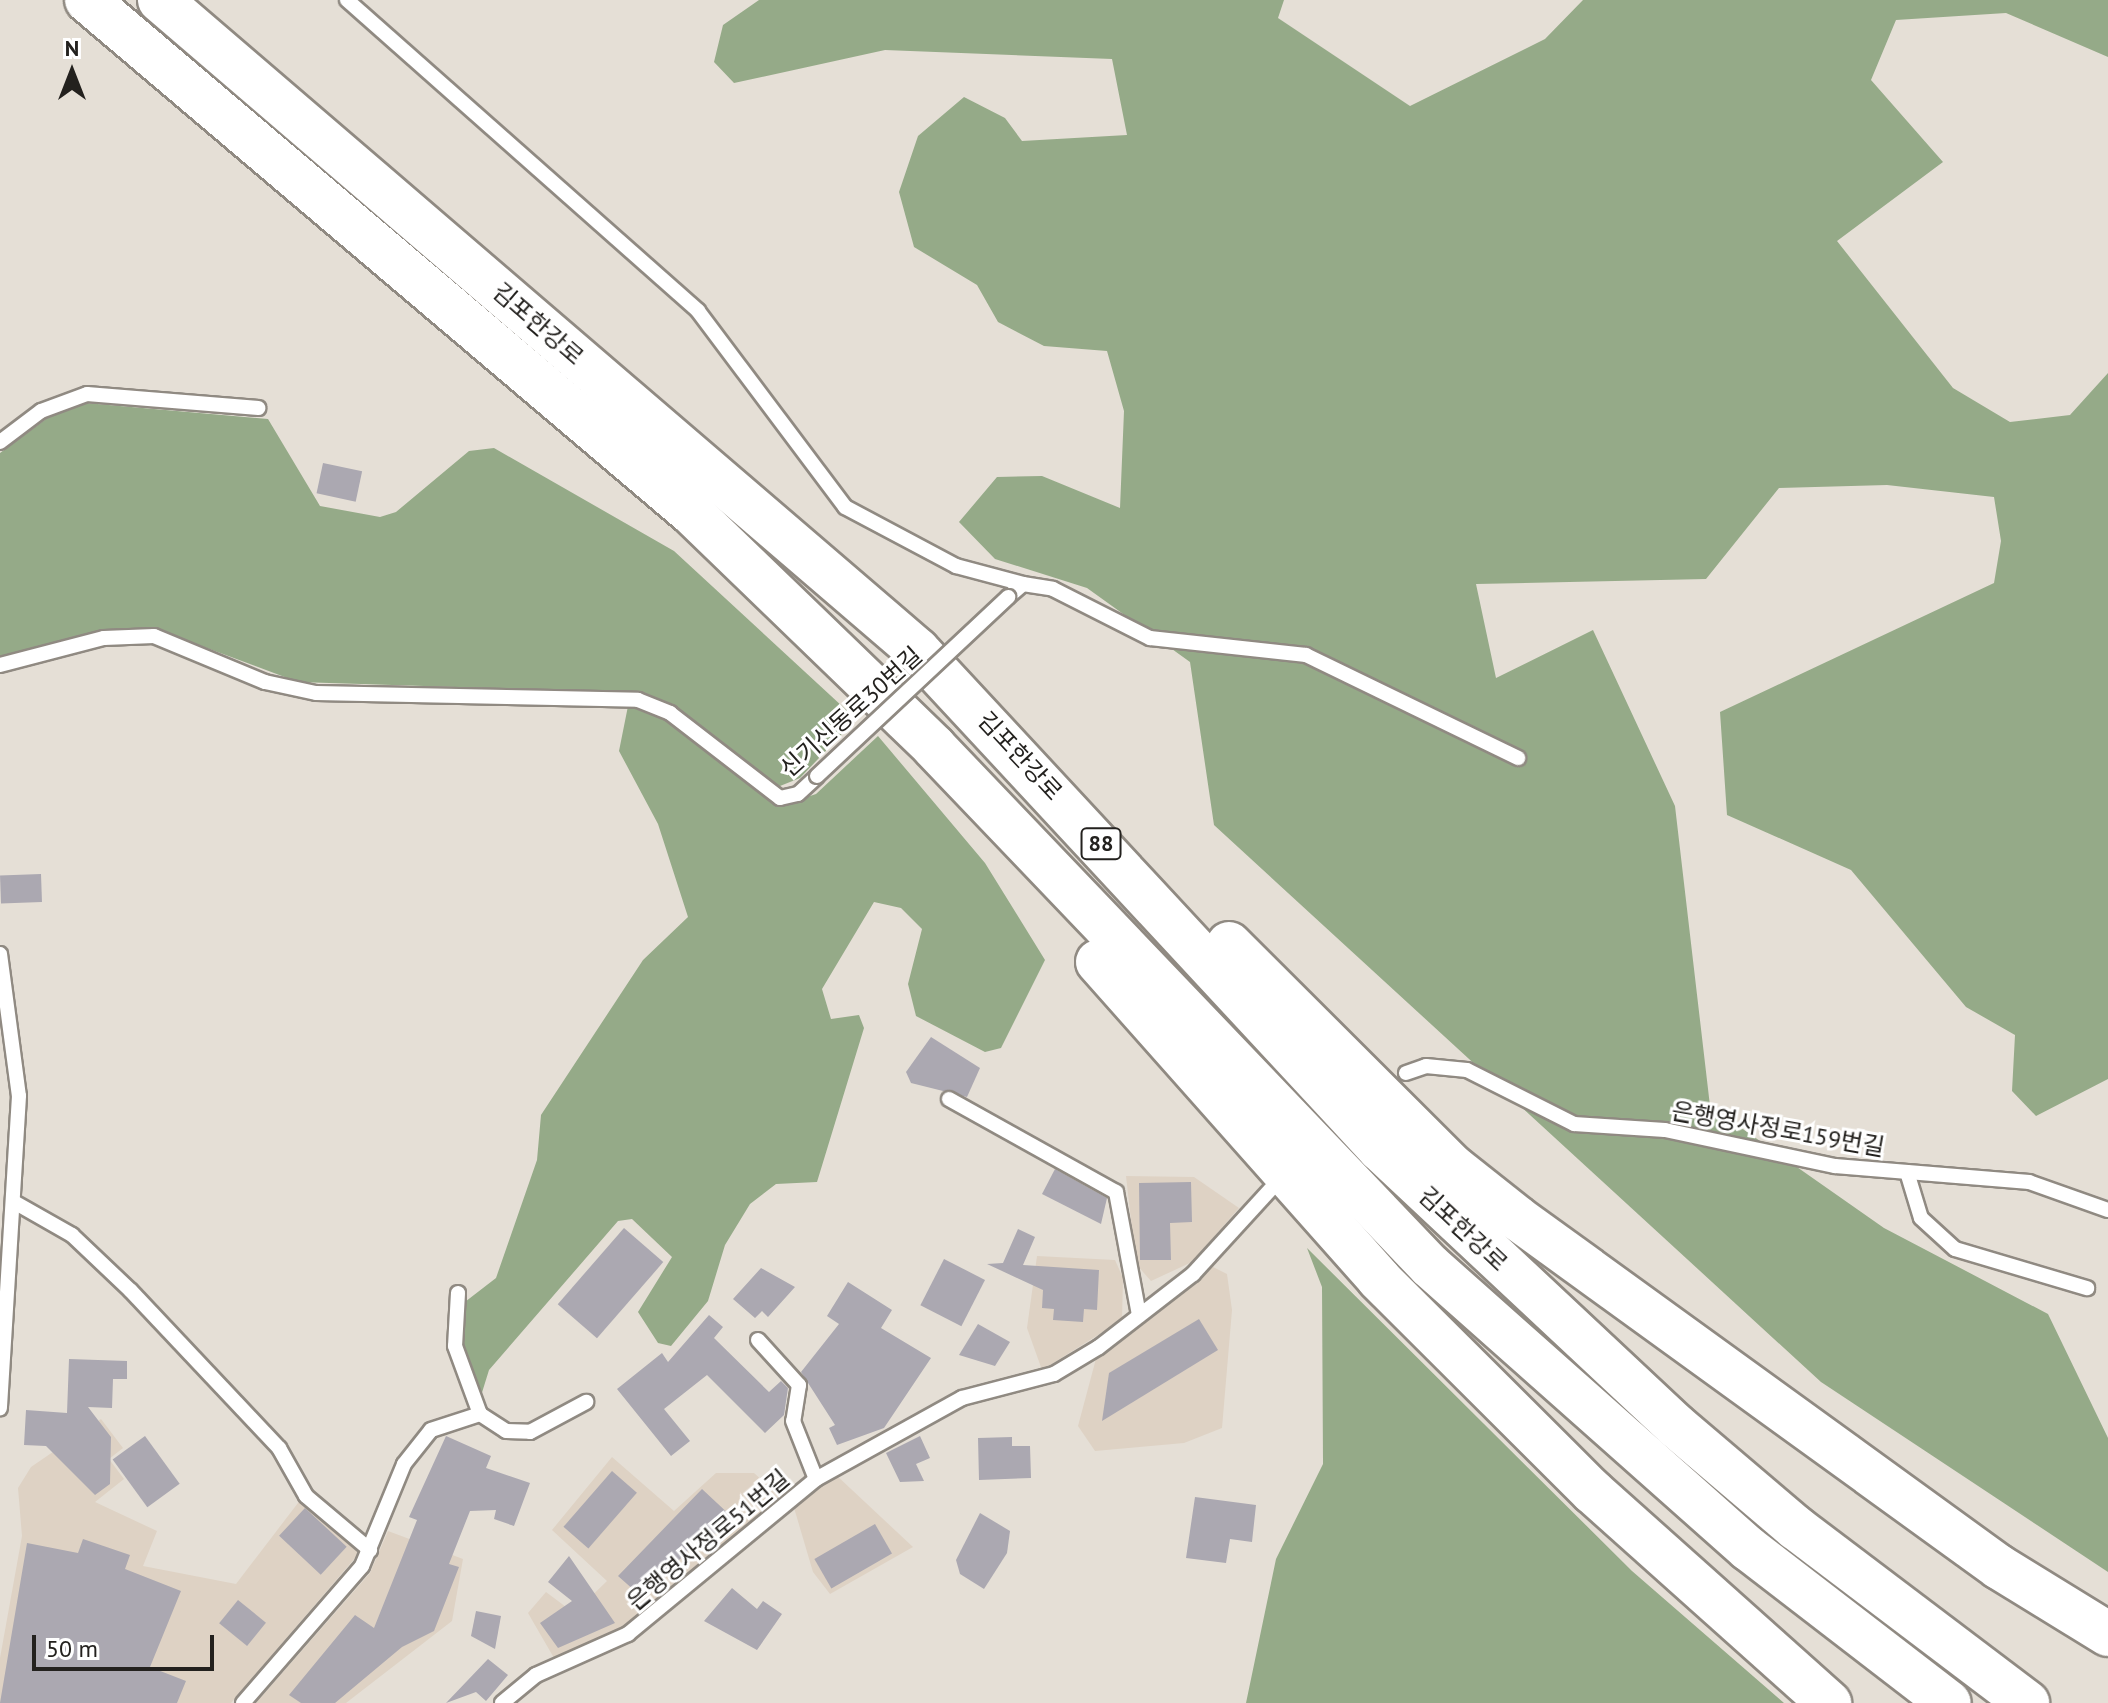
<!DOCTYPE html>
<html>
<head>
<meta charset="utf-8">
<style>
  body { margin:0 }
  #map { position:relative; width:2108px; height:1703px; overflow:hidden; background:#e5dfd6; font-family:"PT Sans","Noto Sans KR",sans-serif }
  div>[style] { position:absolute }
  [style*='--x'] { left:calc(var(--x)*1px); top:calc(var(--y)*1px); width:calc(var(--w)*1px); rotate:calc(var(--a)*1deg) }
  .built>* { inset:0; background:#ded2c4 }
  .forest>* { inset:0; background:#95aa88 }
  .building>* { inset:0; background:#aba8b1; transform-origin:0 0 }
  .roads { filter:drop-shadow(2px 0 #908a82) drop-shadow(-2px 0 #908a82) drop-shadow(0 2px #908a82) drop-shadow(0 -2px #908a82) }
  .service>* { height:14px; margin:-7px; padding:0 7px; transform-origin:7px; border-radius:7px; background:#fff }
  .trunk>* { height:44px; margin:-22px; padding:0 22px; transform-origin:22px; border-radius:22px; background:#fff }
  .bridges { filter:drop-shadow(2px 0 #908a82) drop-shadow(-2px 0 #908a82) drop-shadow(0 2px #908a82) drop-shadow(0 -2px #908a82) }
  .service-bridge>* { height:14px; margin:-7px; padding:0 7px; transform-origin:7px; border-radius:7px; background:#fff }
  span { translate:-50% -50%; white-space:nowrap; text-align:center; line-height:1.15; -webkit-text-stroke:6px #fff; paint-order:stroke }
  .shield-label span { padding:2px 6px; background:#fff; border:2px solid; border-radius:6px; -webkit-text-stroke-width:0 }
  .shield-label { font-size:22px; color:#23211e; font-weight:700 }
  .street-label { font-size:24px; color:#23211e }
  .north { position:absolute; left:32px; top:32px; width:80px; height:80px; -webkit-text-stroke:6px #fff; paint-order:stroke; rotate:0deg; font-size:22px; font-weight:700; line-height:32px; text-align:center; color:#23211e }
  .north::after { content:''; display:block; margin:auto; width:28px; height:36px; background:#23211e; clip-path:polygon(50% 0,100% 100%,50% 72%,0 100%) }
  .scale { position:absolute; left:32px; top:1635px; width:182px; height:36px; box-sizing:border-box; border:4px solid #23211e; border-top:0; padding-left:10px; font-size:24px; line-height:28px; white-space:nowrap; color:#23211e; -webkit-text-stroke:6px #fff; paint-order:stroke }
</style>
</head>
<body>
<div id="map">
  <div class="built">
    <i style="clip-path:polygon(1126px 1176px,1194px 1177px,1239px 1208px,1192px 1262px,1151px 1281px,1136px 1264px)"></i>
    <i style="clip-path:polygon(1037px 1256px,1115px 1260px,1123px 1278px,1122px 1320px,1042px 1370px,1027px 1328px)"></i>
    <i style="clip-path:polygon(1213px 1267px,1227px 1274px,1232px 1310px,1222px 1428px,1184px 1443px,1095px 1451px,1078px 1426px,1097px 1355px)"></i>
    <i style="clip-path:polygon(101px 1419px,123px 1448px,109px 1459px,124px 1479px,95px 1502px,157px 1531px,143px 1566px,236px 1584px,301px 1499px,361px 1551px,231px 1703px,0 1703px,0 1658px,22px 1536px,18px 1488px,31px 1467px)"></i>
    <i style="clip-path:polygon(612px 1457px,674px 1511px,716px 1473px,754px 1473px,781px 1497px,615px 1633px,554px 1658px,528px 1613px,546px 1592px,574px 1613px,607px 1581px,552px 1530px)"></i>
    <i style="clip-path:polygon(835px 1474px,913px 1547px,830px 1594px,813px 1572px,792px 1501px)"></i>
    <i style="clip-path:polygon(388px 1531px,463px 1559px,452px 1621px,346px 1703px,256px 1703px,370px 1573px)"></i>
  </div>
  <div class="forest">
    <i style="clip-path:polygon(759px 0,1284px 0,1278px 18px,1410px 106px,1545px 39px,1583px 0,2108px 0,2108px 57px,2006px 13px,1896px 20px,1871px 80px,1943px 162px,1837px 241px,1953px 388px,2010px 422px,2070px 415px,2108px 373px,2108px 1079px,2036px 1116px,2012px 1091px,2015px 1035px,1966px 1007px,1851px 870px,1727px 815px,1720px 712px,1994px 583px,2001px 541px,1994px 497px,1887px 485px,1779px 488px,1706px 579px,1476px 584px,1496px 678px,1593px 630px,1675px 806px,1710px 1106px,1884px 1228px,2048px 1314px,2108px 1438px,2108px 1572px,1821px 1382px,1214px 825px,1190px 662px,1087px 588px,995px 559px,959px 522px,997px 477px,1042px 476px,1120px 508px,1124px 411px,1107px 351px,1044px 346px,998px 322px,977px 285px,914px 247px,899px 192px,918px 136px,964px 97px,1005px 118px,1022px 141px,1127px 135px,1112px 59px,885px 50px,734px 83px,714px 62px,723px 25px)"></i>
    <i style="clip-path:polygon(86px 403px,268px 419px,320px 506px,380px 517px,396px 512px,469px 451px,494px 448px,674px 551px,856px 719px,800px 778px,775px 788px,680px 710px,644px 693px,298px 682px,153px 628px,86px 634px,0 657px,0 453px,57px 411px)"></i>
    <i style="clip-path:polygon(628px 706px,667px 720px,777px 807px,816px 794px,878px 736px,985px 863px,1045px 960px,1001px 1048px,985px 1052px,916px 1016px,908px 984px,922px 929px,901px 908px,874px 902px,822px 989px,831px 1019px,859px 1015px,864px 1028px,817px 1182px,776px 1184px,750px 1204px,725px 1245px,708px 1301px,671px 1346px,658px 1343px,638px 1312px,672px 1257px,632px 1219px,618px 1221px,489px 1370px,480px 1399px,458px 1336px,461px 1305px,496px 1278px,537px 1160px,541px 1115px,643px 960px,688px 917px,658px 824px,619px 751px)"></i>
    <i style="clip-path:polygon(1307px 1248px,1632px 1571px,1784px 1703px,1246px 1703px,1276px 1559px,1323px 1464px,1322px 1287px)"></i>
  </div>
  <div class="building">
    <i style="left:323px;top:463px;width:40px;height:31px;rotate:12deg"></i>
    <i style="left:41px;top:874px;width:28px;height:41px;rotate:88deg"></i>
    <i style="clip-path:polygon(931px 1037px,980px 1068px,967px 1097px,911px 1083px,906px 1072px)"></i>
    <i style="clip-path:polygon(1055px 1169px,1107px 1198px,1101px 1224px,1042px 1194px)"></i>
    <i style="clip-path:polygon(1191px 1182px,1192px 1222px,1170px 1223px,1171px 1260px,1140px 1260px,1139px 1183px)"></i>
    <i style="left:624px;top:1228px;width:52px;height:101px;rotate:41deg"></i>
    <i style="clip-path:polygon(1018px 1229px,1035px 1237px,1023px 1265px,1099px 1270px,1097px 1310px,1084px 1309px,1083px 1322px,1053px 1320px,1054px 1309px,1042px 1308px,1043px 1290px,987px 1264px,1003px 1263px)"></i>
    <i style="left:944px;top:1259px;width:46px;height:52px;rotate:27deg"></i>
    <i style="clip-path:polygon(761px 1268px,795px 1287px,768px 1317px,762px 1311px,755px 1318px,733px 1299px)"></i>
    <i style="clip-path:polygon(848px 1282px,892px 1310px,881px 1328px,931px 1358px,884px 1428px,837px 1445px,829px 1428px,835px 1425px,801px 1372px,839px 1324px,827px 1316px)"></i>
    <i style="clip-path:polygon(709px 1315px,723px 1327px,714px 1338px,769px 1392px,781px 1381px,788px 1388px,784px 1415px,765px 1433px,707px 1375px,664px 1409px,690px 1441px,671px 1456px,617px 1389px,662px 1353px,668px 1362px)"></i>
    <i style="clip-path:polygon(1199px 1319px,1218px 1350px,1102px 1421px,1109px 1373px)"></i>
    <i style="clip-path:polygon(978px 1324px,1010px 1342px,995px 1366px,959px 1355px)"></i>
    <i style="clip-path:polygon(69px 1359px,127px 1361px,127px 1379px,113px 1379px,112px 1408px,88px 1407px,111px 1437px,110px 1484px,95px 1495px,46px 1446px,24px 1445px,26px 1410px,67px 1413px)"></i>
    <i style="left:145px;top:1436px;width:59px;height:40px;rotate:54deg"></i>
    <i style="clip-path:polygon(446px 1436px,491px 1456px,486px 1468px,530px 1483px,514px 1526px,494px 1519px,496px 1510px,470px 1511px,449px 1564px,459px 1567px,434px 1631px,402px 1647px,335px 1703px,301px 1703px,289px 1695px,355px 1615px,374px 1628px,417px 1520px,409px 1517px)"></i>
    <i style="clip-path:polygon(920px 1436px,930px 1458px,916px 1464px,924px 1481px,900px 1482px,886px 1453px)"></i>
    <i style="clip-path:polygon(1012px 1437px,1012px 1446px,1030px 1446px,1031px 1478px,979px 1480px,978px 1438px)"></i>
    <i style="left:612px;top:1471px;width:33px;height:74px;rotate:41deg"></i>
    <i style="clip-path:polygon(702px 1489px,732px 1517px,715px 1534px,708px 1528px,644px 1599px,618px 1576px)"></i>
    <i style="clip-path:polygon(1195px 1497px,1256px 1505px,1252px 1542px,1230px 1539px,1226px 1563px,1186px 1558px)"></i>
    <i style="left:305px;top:1508px;width:57px;height:38px;rotate:43deg"></i>
    <i style="clip-path:polygon(980px 1513px,1010px 1531px,1007px 1553px,984px 1589px,960px 1574px,956px 1560px)"></i>
    <i style="left:875px;top:1524px;width:34px;height:70px;rotate:60deg"></i>
    <i style="clip-path:polygon(83px 1539px,130px 1555px,125px 1569px,181px 1591px,150px 1667px,186px 1681px,177px 1703px,0 1703px,27px 1543px,78px 1553px)"></i>
    <i style="clip-path:polygon(569px 1556px,615px 1623px,558px 1648px,540px 1623px,572px 1601px,548px 1582px)"></i>
    <i style="clip-path:polygon(732px 1588px,757px 1609px,763px 1601px,782px 1614px,757px 1650px,704px 1621px)"></i>
    <i style="left:238px;top:1600px;width:36px;height:30px;rotate:39deg"></i>
    <i style="clip-path:polygon(476px 1611px,501px 1616px,495px 1649px,471px 1636px)"></i>
    <i style="clip-path:polygon(488px 1659px,508px 1675px,486px 1701px,476px 1692px,446px 1703px)"></i>
  </div>
  <div class="roads">
    <div class="service">
      <i style="--x:347;--y:0;--w:469;--a:41.5"></i>
      <i style="--x:698;--y:311;--w:245;--a:53.1"></i>
      <i style="--x:845;--y:507;--w:126;--a:28"></i>
      <i style="--x:956;--y:566;--w:69;--a:15"></i>
      <i style="--x:0;--y:442;--w:51;--a:-37.1"></i>
      <i style="--x:41;--y:411;--w:49;--a:-20.3"></i>
      <i style="--x:87;--y:394;--w:172;--a:4.7"></i>
      <i style="--x:1008;--y:597;--w:20;--a:-41"></i>
      <i style="--x:1023;--y:584;--w:30;--a:9"></i>
      <i style="--x:1053;--y:589;--w:109;--a:26.8"></i>
      <i style="--x:1150;--y:638;--w:157;--a:6.2"></i>
      <i style="--x:1306;--y:655;--w:236;--a:25.9"></i>
      <i style="--x:0;--y:665;--w:107;--a:-14.6"></i>
      <i style="--x:104;--y:638;--w:50;--a:-2.3"></i>
      <i style="--x:154;--y:636;--w:120;--a:22.5"></i>
      <i style="--x:265;--y:682;--w:52;--a:12.2"></i>
      <i style="--x:316;--y:693;--w:322;--a:1.2"></i>
      <i style="--x:638;--y:700;--w:35;--a:22"></i>
      <i style="--x:670;--y:713;--w:139;--a:37.7"></i>
      <i style="--x:780;--y:798;--w:18;--a:-13"></i>
      <i style="--x:798;--y:794;--w:26;--a:-43"></i>
      <i style="--x:0;--y:954;--w:143;--a:82.4"></i>
      <i style="--x:19;--y:1096;--w:313;--a:93.5"></i>
      <i style="--x:1406;--y:1073;--w:21;--a:-19"></i>
      <i style="--x:1426;--y:1066;--w:41;--a:5.6"></i>
      <i style="--x:1467;--y:1070;--w:120;--a:26.8"></i>
      <i style="--x:1574;--y:1124;--w:91;--a:3.8"></i>
      <i style="--x:1665;--y:1130;--w:174;--a:12"></i>
      <i style="--x:1835;--y:1166;--w:195;--a:4.7"></i>
      <i style="--x:2029;--y:1182;--w:84;--a:19.5"></i>
      <i style="--x:949;--y:1099;--w:191;--a:29.1"></i>
      <i style="--x:1116;--y:1192;--w:125;--a:79.4"></i>
      <i style="--x:1907;--y:1172;--w:48;--a:73.1"></i>
      <i style="--x:1921;--y:1218;--w:46;--a:42.4"></i>
      <i style="--x:1955;--y:1249;--w:138;--a:16.5"></i>
      <i style="--x:14;--y:1202;--w:67;--a:29.6"></i>
      <i style="--x:72;--y:1235;--w:81;--a:43.5"></i>
      <i style="--x:131;--y:1291;--w:216;--a:46.7"></i>
      <i style="--x:279;--y:1448;--w:55;--a:60.6"></i>
      <i style="--x:306;--y:1496;--w:84;--a:40.2"></i>
      <i style="--x:458;--y:1293;--w:53;--a:93.2"></i>
      <i style="--x:455;--y:1346;--w:72;--a:69.8"></i>
      <i style="--x:758;--y:1340;--w:61;--a:47.7"></i>
      <i style="--x:799;--y:1385;--w:36;--a:99"></i>
      <i style="--x:793;--y:1421;--w:62;--a:68.4"></i>
      <i style="--x:243;--y:1703;--w:181;--a:-49"></i>
      <i style="--x:362;--y:1566;--w:110;--a:-67.6"></i>
      <i style="--x:404;--y:1464;--w:43;--a:-51.5"></i>
      <i style="--x:431;--y:1430;--w:52;--a:-18.1"></i>
      <i style="--x:480;--y:1414;--w:31;--a:33"></i>
      <i style="--x:506;--y:1431;--w:24;--a:2"></i>
      <i style="--x:530;--y:1432;--w:64;--a:-28.2"></i>
      <i style="--x:502;--y:1703;--w:44;--a:-39.5"></i>
      <i style="--x:536;--y:1675;--w:101;--a:-24"></i>
      <i style="--x:628;--y:1634;--w:244;--a:-39.5"></i>
      <i style="--x:816;--y:1479;--w:167;--a:-29"></i>
      <i style="--x:962;--y:1398;--w:95;--a:-14.6"></i>
      <i style="--x:1054;--y:1374;--w:52;--a:-31"></i>
      <i style="--x:1099;--y:1347;--w:119;--a:-37.8"></i>
      <i style="--x:1193;--y:1274;--w:115;--a:-47.5"></i>
    </div>
    <div class="trunk">
      <i style="--x:87;--y:0;--w:792;--a:40.29"></i>
      <i style="--x:691;--y:512;--w:338;--a:44"></i>
      <i style="--x:934;--y:747;--w:718;--a:46.3"></i>
      <i style="--x:1430;--y:1266;--w:426;--a:41.6"></i>
      <i style="--x:1749;--y:1549;--w:252;--a:37.6"></i>
      <i style="--x:160;--y:0;--w:998;--a:40.65"></i>
      <i style="--x:917;--y:650;--w:681;--a:47.14"></i>
      <i style="--x:1380;--y:1149;--w:405;--a:43.1"></i>
      <i style="--x:1676;--y:1426;--w:157;--a:40.4"></i>
      <i style="--x:1796;--y:1528;--w:290;--a:37.1"></i>
      <i style="--x:1229;--y:944;--w:317;--a:44.9"></i>
      <i style="--x:1454;--y:1168;--w:80;--a:38.4"></i>
      <i style="--x:1517;--y:1218;--w:595;--a:35.91"></i>
      <i style="--x:1999;--y:1567;--w:128;--a:31.6"></i>
      <i style="--x:1098;--y:962;--w:424;--a:48.4"></i>
      <i style="--x:1379;--y:1279;--w:302;--a:44.9"></i>
      <i style="--x:1593;--y:1492;--w:317;--a:41.8"></i>
    </div>
  </div>
  <div class="bridges">
    <div class="service-bridge">
      <i style="--x:817;--y:776;--w:262;--a:-43.1"></i>
    </div>
  </div>
  <div class="shield-label">
    <span style="left:1101px;top:844px">88</span>
  </div>
  <div class="street-label">
    <span style="left:538px;top:324px;rotate:41deg">김포한강로</span>
    <span style="left:851px;top:712px;rotate:-42deg">신기신동로30번길</span>
    <span style="left:1020px;top:756px;rotate:47deg">김포한강로</span>
    <span style="left:1778px;top:1129px;rotate:10deg">은행영사정로159번길</span>
    <span style="left:1463px;top:1229px;rotate:43deg">김포한강로</span>
    <span style="left:708px;top:1540px;rotate:-40deg">은행영사정로51번길</span>
  </div>
  <div class="north">N</div>
  <div class="scale">50 m</div>
</div>
</body>
</html>
